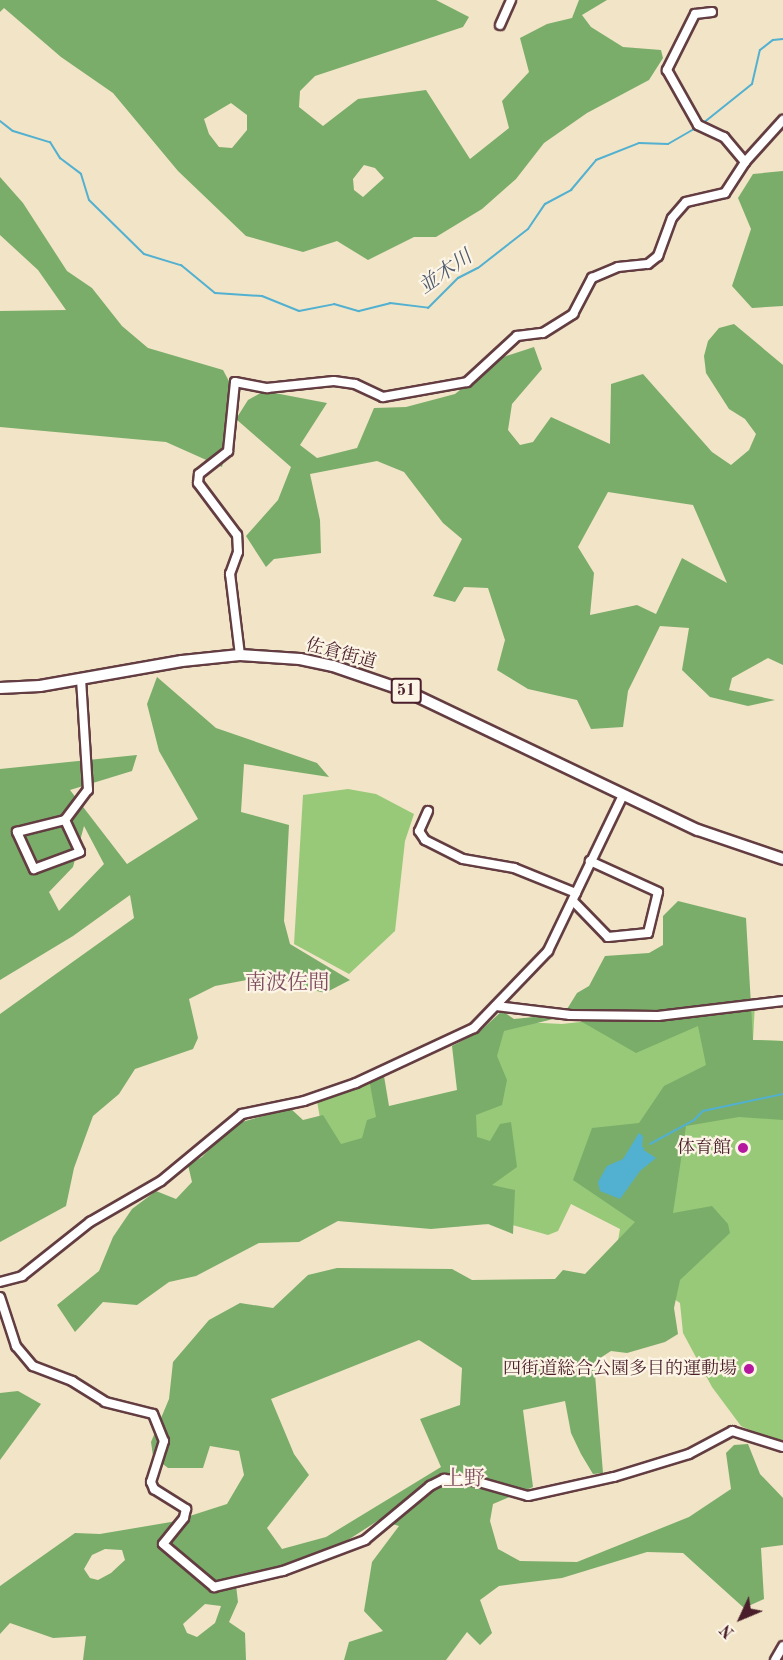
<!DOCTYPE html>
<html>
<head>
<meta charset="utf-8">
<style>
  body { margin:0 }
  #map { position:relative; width:783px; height:1660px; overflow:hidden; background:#f1e4c7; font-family:"Old Standard TT","Noto Serif JP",serif }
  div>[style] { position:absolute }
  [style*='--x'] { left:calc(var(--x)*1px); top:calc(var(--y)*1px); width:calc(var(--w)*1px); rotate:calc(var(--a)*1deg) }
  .green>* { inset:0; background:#98c979 }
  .forest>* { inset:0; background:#7aad69 }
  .water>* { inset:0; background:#52b0d0 }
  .stream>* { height:2px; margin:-1px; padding:0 1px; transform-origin:1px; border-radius:1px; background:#52b0d0 }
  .roads { filter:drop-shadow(2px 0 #633d42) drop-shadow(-2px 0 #633d42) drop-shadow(0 2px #633d42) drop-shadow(0 -2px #633d42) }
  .minor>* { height:8px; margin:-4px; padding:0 4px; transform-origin:4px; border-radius:4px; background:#fff }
  .highway>* { height:10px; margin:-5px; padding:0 5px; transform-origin:5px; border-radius:5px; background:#fff }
  .dots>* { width:16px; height:16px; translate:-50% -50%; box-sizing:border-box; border:3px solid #fcf5e5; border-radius:50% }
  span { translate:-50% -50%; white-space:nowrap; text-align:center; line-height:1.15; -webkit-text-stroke:4.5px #fcf5e5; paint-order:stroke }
  .shield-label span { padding:2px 4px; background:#fcf5e5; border:2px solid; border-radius:4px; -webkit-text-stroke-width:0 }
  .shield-label { font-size:16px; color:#4a1f2b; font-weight:700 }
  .street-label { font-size:18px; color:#4a1f2b }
  .poi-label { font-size:18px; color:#4a1f2b }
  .right { translate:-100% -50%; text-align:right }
  .water-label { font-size:20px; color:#4d596d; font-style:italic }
  .quarter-label { font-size:21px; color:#804f62 }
  .north { position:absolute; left:711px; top:1588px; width:60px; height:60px; -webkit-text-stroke:4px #fcf5e5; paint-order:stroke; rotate:226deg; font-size:16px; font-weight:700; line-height:24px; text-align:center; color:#4a1f2b }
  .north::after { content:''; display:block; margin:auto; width:21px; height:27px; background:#4a1f2b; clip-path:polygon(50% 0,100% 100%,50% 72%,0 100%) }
</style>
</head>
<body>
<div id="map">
  <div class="green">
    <i style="clip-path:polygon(348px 789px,376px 794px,414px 814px,405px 841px,395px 931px,349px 974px,294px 944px,303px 795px)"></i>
    <i style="clip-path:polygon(755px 1003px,753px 1040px,783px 1041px,783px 1445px,741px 1426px,712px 1387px,683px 1333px,680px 1303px,615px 1259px,620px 1229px,571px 1204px,558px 1231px,548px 1235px,460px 1210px,430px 1224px,338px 1221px,317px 1101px,369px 1079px,377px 1111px,469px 1097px,501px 1021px,562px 1024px)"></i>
  </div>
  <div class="forest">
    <i style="clip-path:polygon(evenodd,0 0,436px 0,469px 17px,463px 27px,315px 76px,300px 91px,299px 107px,323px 126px,358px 99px,426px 90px,470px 159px,509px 128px,502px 101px,529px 72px,520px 38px,547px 24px,572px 18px,579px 0,607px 0,582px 15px,591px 27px,623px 47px,661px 50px,663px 58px,649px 80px,587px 113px,544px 143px,516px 179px,482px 209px,436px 237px,414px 237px,368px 260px,337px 241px,303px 252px,246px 236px,178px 171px,113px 93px,61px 57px,4px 8px,0 12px,0 0,231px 103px,247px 115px,247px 130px,232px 148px,219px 147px,209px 134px,204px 119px,231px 103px,0 0,364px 165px,375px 168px,384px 178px,363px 197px,354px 190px,353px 179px,364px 165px)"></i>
    <i style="clip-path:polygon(783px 171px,783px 306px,752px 308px,732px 286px,751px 229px,738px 198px,753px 174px)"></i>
    <i style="clip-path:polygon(0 177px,23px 203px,67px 271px,92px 288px,122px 326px,148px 348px,223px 370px,238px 398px,222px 467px,166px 442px,0 427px,0 311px,66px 310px,38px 270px,0 235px)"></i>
    <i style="clip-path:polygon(evenodd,734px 324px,783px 365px,783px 665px,768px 658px,732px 678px,729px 690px,775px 700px,748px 706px,710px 697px,682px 670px,689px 628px,660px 626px,628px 691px,623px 727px,591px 729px,577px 700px,528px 689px,497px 670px,505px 640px,488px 588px,464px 587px,455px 602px,433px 596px,462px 539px,443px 523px,404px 472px,377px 461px,310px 474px,320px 520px,321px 553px,274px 559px,266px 567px,246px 536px,278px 500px,291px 467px,236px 419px,248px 400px,264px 391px,327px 403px,300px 445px,317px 458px,357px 448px,374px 408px,406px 407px,455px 394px,500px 358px,534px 347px,542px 369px,512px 404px,508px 430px,520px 445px,533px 442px,551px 417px,610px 444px,611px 384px,643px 374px,712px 452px,731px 465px,749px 450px,756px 434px,745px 419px,729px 409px,706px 373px,704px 356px,708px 341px,719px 328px,734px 324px,608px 492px,693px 505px,727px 583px,682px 558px,656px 614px,637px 605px,590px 615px,594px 573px,578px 547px,608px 492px)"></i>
    <i style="clip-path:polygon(evenodd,157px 677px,216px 728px,317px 763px,329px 777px,244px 764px,241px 812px,289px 825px,284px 921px,290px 944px,350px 980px,325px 993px,262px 977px,215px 986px,189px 999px,198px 1038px,193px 1049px,135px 1069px,119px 1094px,93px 1116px,74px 1168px,66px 1206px,0 1242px,0 1014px,134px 918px,130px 895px,73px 936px,0 980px,0 769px,137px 755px,132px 771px,70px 790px,127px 864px,198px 819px,159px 751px,147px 704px,157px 677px,84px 826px,104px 864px,59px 911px,49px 892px,73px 867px,84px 826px)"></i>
    <i style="clip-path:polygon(evenodd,678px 901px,746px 918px,753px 1040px,783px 1041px,783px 1120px,739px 1117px,686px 1126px,673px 1213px,712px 1206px,728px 1224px,730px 1233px,680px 1280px,674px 1308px,678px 1334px,665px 1342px,627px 1353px,611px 1351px,594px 1362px,603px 1473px,593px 1474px,581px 1454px,571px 1433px,565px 1401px,523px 1410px,533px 1487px,493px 1504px,490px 1521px,498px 1549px,520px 1561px,577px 1562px,689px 1517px,731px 1489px,726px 1453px,734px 1445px,748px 1444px,760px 1474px,783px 1498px,783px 1545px,761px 1548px,764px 1599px,744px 1608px,683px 1553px,647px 1552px,562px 1578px,499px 1586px,480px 1600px,492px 1633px,480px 1645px,467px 1632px,446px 1660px,344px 1660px,349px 1642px,383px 1631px,364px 1611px,372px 1562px,399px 1526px,379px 1520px,309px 1565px,236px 1585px,238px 1602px,229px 1622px,245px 1633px,246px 1660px,83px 1660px,86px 1636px,53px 1638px,10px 1623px,0 1634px,0 1586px,75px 1533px,100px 1534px,171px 1522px,227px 1504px,244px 1475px,239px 1451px,210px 1446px,203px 1468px,168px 1468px,153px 1456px,151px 1442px,169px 1399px,173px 1362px,209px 1320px,240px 1303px,273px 1308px,308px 1275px,337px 1268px,452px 1269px,472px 1280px,555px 1279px,563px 1270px,585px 1274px,635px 1222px,573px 1180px,592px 1128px,639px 1123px,664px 1086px,706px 1065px,698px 1026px,636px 1053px,570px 1015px,504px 1031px,497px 1056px,507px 1080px,502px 1105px,476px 1115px,477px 1137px,490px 1141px,500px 1124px,511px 1122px,517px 1167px,492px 1185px,515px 1190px,513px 1234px,488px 1224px,431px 1229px,338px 1221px,299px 1242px,259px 1243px,196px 1276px,169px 1282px,137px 1305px,103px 1302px,75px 1332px,57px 1305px,99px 1271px,113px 1237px,132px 1209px,156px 1191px,176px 1199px,192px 1182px,188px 1165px,202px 1157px,228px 1129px,242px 1122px,290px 1108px,303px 1120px,323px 1115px,341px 1144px,362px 1138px,367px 1120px,376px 1117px,369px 1079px,384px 1076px,389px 1106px,457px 1090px,452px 1046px,479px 1032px,502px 1011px,514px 1019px,564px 1014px,577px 993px,589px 986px,605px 956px,649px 953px,663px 945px,663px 916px,678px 901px,419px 1340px,462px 1368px,460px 1405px,420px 1419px,441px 1467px,326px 1537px,282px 1549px,267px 1528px,309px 1475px,294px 1454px,271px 1399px,419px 1340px,678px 901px,105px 1549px,122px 1550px,125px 1560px,111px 1573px,98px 1580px,90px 1578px,84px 1569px,92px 1555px,105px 1549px,678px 901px,205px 1604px,221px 1606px,215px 1623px,197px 1637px,187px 1633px,183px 1624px,205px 1604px)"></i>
    <i style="clip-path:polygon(18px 1391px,41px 1404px,0 1460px,0 1393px)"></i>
  </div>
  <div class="water">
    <i style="clip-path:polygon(639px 1133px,643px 1136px,642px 1149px,656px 1158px,640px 1171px,620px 1199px,600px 1191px,598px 1182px,607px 1166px,623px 1159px)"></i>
  </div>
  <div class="stream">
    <i style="--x:0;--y:121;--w:16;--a:38"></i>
    <i style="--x:13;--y:131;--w:39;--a:17"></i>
    <i style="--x:50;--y:142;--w:19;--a:58"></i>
    <i style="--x:60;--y:158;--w:26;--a:37"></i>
    <i style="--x:81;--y:174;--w:27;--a:73"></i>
    <i style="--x:89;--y:200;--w:77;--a:44.5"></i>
    <i style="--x:144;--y:254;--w:39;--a:17"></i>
    <i style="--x:181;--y:265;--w:44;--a:39.5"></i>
    <i style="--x:215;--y:293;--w:47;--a:3.7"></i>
    <i style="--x:262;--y:296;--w:40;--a:22"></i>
    <i style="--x:299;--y:311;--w:36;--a:-11"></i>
    <i style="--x:334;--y:304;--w:26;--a:16"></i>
    <i style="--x:359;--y:311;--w:32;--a:-14"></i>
    <i style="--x:390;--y:303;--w:38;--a:7"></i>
    <i style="--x:428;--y:308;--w:42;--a:-45"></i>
    <i style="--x:458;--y:278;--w:22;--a:-27"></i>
    <i style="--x:478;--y:268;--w:63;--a:-38"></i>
    <i style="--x:528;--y:229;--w:30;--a:-56"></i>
    <i style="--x:545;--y:204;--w:30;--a:-28"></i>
    <i style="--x:571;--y:190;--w:39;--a:-50"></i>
    <i style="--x:596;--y:160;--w:46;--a:-21.6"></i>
    <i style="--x:639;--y:143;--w:29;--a:2"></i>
    <i style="--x:668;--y:144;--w:34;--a:-30"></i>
    <i style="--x:702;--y:124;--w:64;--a:-38.7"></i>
    <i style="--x:752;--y:84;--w:35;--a:-77"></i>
    <i style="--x:760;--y:50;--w:16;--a:-38"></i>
    <i style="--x:773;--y:40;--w:10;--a:-6"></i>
    <i style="--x:650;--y:1144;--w:50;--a:-28.6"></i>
    <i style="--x:694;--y:1120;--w:13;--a:-45"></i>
    <i style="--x:703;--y:1111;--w:82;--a:-12"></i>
    <i style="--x:642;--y:1149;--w:2;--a:-27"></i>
  </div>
  <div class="roads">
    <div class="minor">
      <i style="--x:712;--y:12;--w:17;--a:173"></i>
      <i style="--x:695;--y:14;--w:63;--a:116.6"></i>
      <i style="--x:667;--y:70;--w:63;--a:60.6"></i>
      <i style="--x:698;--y:125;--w:29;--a:25"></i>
      <i style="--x:724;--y:137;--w:33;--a:50"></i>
      <i style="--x:500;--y:25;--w:27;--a:-66"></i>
      <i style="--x:240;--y:655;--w:82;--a:-97"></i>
      <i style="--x:230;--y:574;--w:23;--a:-70"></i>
      <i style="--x:238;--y:552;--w:17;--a:-93"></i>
      <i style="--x:237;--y:535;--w:65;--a:-126.9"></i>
      <i style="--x:198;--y:483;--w:9;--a:-84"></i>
      <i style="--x:199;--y:474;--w:37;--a:-38"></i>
      <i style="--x:228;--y:451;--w:69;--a:-84.2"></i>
      <i style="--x:235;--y:382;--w:33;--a:11"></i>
      <i style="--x:267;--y:388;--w:67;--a:-6"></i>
      <i style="--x:334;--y:381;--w:21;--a:8"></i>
      <i style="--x:355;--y:384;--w:31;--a:25"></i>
      <i style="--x:383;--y:397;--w:85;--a:-10.1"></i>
      <i style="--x:467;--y:382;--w:68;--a:-42.6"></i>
      <i style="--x:517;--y:336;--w:26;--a:-7"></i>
      <i style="--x:543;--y:333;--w:36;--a:-32"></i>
      <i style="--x:573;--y:314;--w:41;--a:-62.2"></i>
      <i style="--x:592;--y:278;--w:28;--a:-23"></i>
      <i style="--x:618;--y:267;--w:30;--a:-6"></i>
      <i style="--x:648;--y:264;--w:13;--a:-39"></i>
      <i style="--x:658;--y:256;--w:40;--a:-69.8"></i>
      <i style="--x:672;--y:218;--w:21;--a:-49"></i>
      <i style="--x:686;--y:202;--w:40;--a:-13"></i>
      <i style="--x:725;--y:193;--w:37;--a:-57"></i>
      <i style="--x:745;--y:162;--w:57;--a:-47.9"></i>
      <i style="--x:428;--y:811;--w:22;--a:114"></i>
      <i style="--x:419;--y:831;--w:11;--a:56"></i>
      <i style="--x:425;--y:840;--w:42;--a:26.6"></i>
      <i style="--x:463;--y:859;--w:52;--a:10"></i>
      <i style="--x:514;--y:868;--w:67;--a:22"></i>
      <i style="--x:65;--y:820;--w:35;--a:65"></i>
      <i style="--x:80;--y:852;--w:49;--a:159.7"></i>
      <i style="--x:34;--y:869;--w:41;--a:-114.7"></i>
      <i style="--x:17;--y:832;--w:49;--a:-14"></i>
      <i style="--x:65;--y:820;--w:38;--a:-53"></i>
      <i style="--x:88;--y:790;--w:110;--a:-93.6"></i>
      <i style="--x:573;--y:901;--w:50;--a:45.8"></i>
      <i style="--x:608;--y:937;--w:40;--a:-5.7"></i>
      <i style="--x:648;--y:933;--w:42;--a:-76.3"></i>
      <i style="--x:658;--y:892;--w:75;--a:-155.5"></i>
      <i style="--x:496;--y:1006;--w:75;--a:6.9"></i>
      <i style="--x:570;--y:1015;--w:88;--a:0.7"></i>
      <i style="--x:658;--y:1016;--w:126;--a:-6.8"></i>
      <i style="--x:0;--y:1282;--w:23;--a:-15"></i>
      <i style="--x:22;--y:1276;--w:87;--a:-38.5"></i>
      <i style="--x:90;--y:1222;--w:82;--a:-30"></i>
      <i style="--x:161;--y:1181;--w:105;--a:-39.6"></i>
      <i style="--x:242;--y:1114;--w:63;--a:-11.8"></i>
      <i style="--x:304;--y:1101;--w:55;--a:-19.1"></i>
      <i style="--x:356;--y:1083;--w:130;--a:-25"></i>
      <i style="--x:474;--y:1028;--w:107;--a:-46.1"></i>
      <i style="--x:548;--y:951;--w:173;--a:-64.3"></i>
      <i style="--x:0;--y:1297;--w:52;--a:71.9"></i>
      <i style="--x:16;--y:1346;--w:26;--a:50"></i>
      <i style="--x:33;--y:1366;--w:42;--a:21"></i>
      <i style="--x:72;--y:1381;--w:39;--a:32"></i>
      <i style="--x:105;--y:1402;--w:49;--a:14"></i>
      <i style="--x:153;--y:1414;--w:29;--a:68"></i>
      <i style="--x:164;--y:1441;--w:43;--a:107.6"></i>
      <i style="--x:151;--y:1482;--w:8;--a:67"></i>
      <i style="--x:154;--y:1489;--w:38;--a:32"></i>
      <i style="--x:186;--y:1509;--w:9;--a:103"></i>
      <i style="--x:184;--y:1518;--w:33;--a:129"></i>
      <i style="--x:163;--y:1544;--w:67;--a:40.1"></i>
      <i style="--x:214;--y:1587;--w:71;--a:-13.1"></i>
      <i style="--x:283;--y:1571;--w:88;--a:-20.7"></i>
      <i style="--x:365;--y:1540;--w:85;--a:-39.7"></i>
      <i style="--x:430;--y:1486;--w:16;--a:-27"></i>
      <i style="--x:444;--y:1479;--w:31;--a:4"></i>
      <i style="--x:475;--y:1481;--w:55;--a:15.8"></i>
      <i style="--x:528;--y:1496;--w:88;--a:-12.5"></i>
      <i style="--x:614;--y:1477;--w:78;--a:-17"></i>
      <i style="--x:689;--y:1454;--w:49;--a:-28.1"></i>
      <i style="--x:732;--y:1431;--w:53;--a:17.4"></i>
      <i style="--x:775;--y:1660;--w:16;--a:-60"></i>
    </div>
    <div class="highway">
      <i style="--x:0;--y:688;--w:40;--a:-2.9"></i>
      <i style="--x:40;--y:686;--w:144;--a:-10"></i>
      <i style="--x:182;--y:661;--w:58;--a:-5.9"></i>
      <i style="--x:240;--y:655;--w:60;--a:3.8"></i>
      <i style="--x:300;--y:659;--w:34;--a:12"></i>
      <i style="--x:333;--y:666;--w:77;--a:18.9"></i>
      <i style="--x:406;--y:691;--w:323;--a:25.5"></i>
      <i style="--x:698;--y:830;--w:90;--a:18.8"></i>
    </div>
  </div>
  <div class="dots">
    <i style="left:743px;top:1148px;background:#b5179e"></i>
    <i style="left:749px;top:1369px;background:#b5179e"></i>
  </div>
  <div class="shield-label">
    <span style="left:406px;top:691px">51</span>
  </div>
  <div class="street-label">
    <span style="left:341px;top:654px;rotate:15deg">佐倉街道</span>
  </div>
  <div class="poi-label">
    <span class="right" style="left:731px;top:1148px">体育館</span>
    <span class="right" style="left:737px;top:1369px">四街道総合公園多目的運動場</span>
  </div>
  <div class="water-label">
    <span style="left:446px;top:273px;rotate:-35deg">並木川</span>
  </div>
  <div class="quarter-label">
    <span style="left:287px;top:984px">南波佐間</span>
    <span style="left:464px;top:1480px">上野</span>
  </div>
  <div class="north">N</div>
</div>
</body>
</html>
